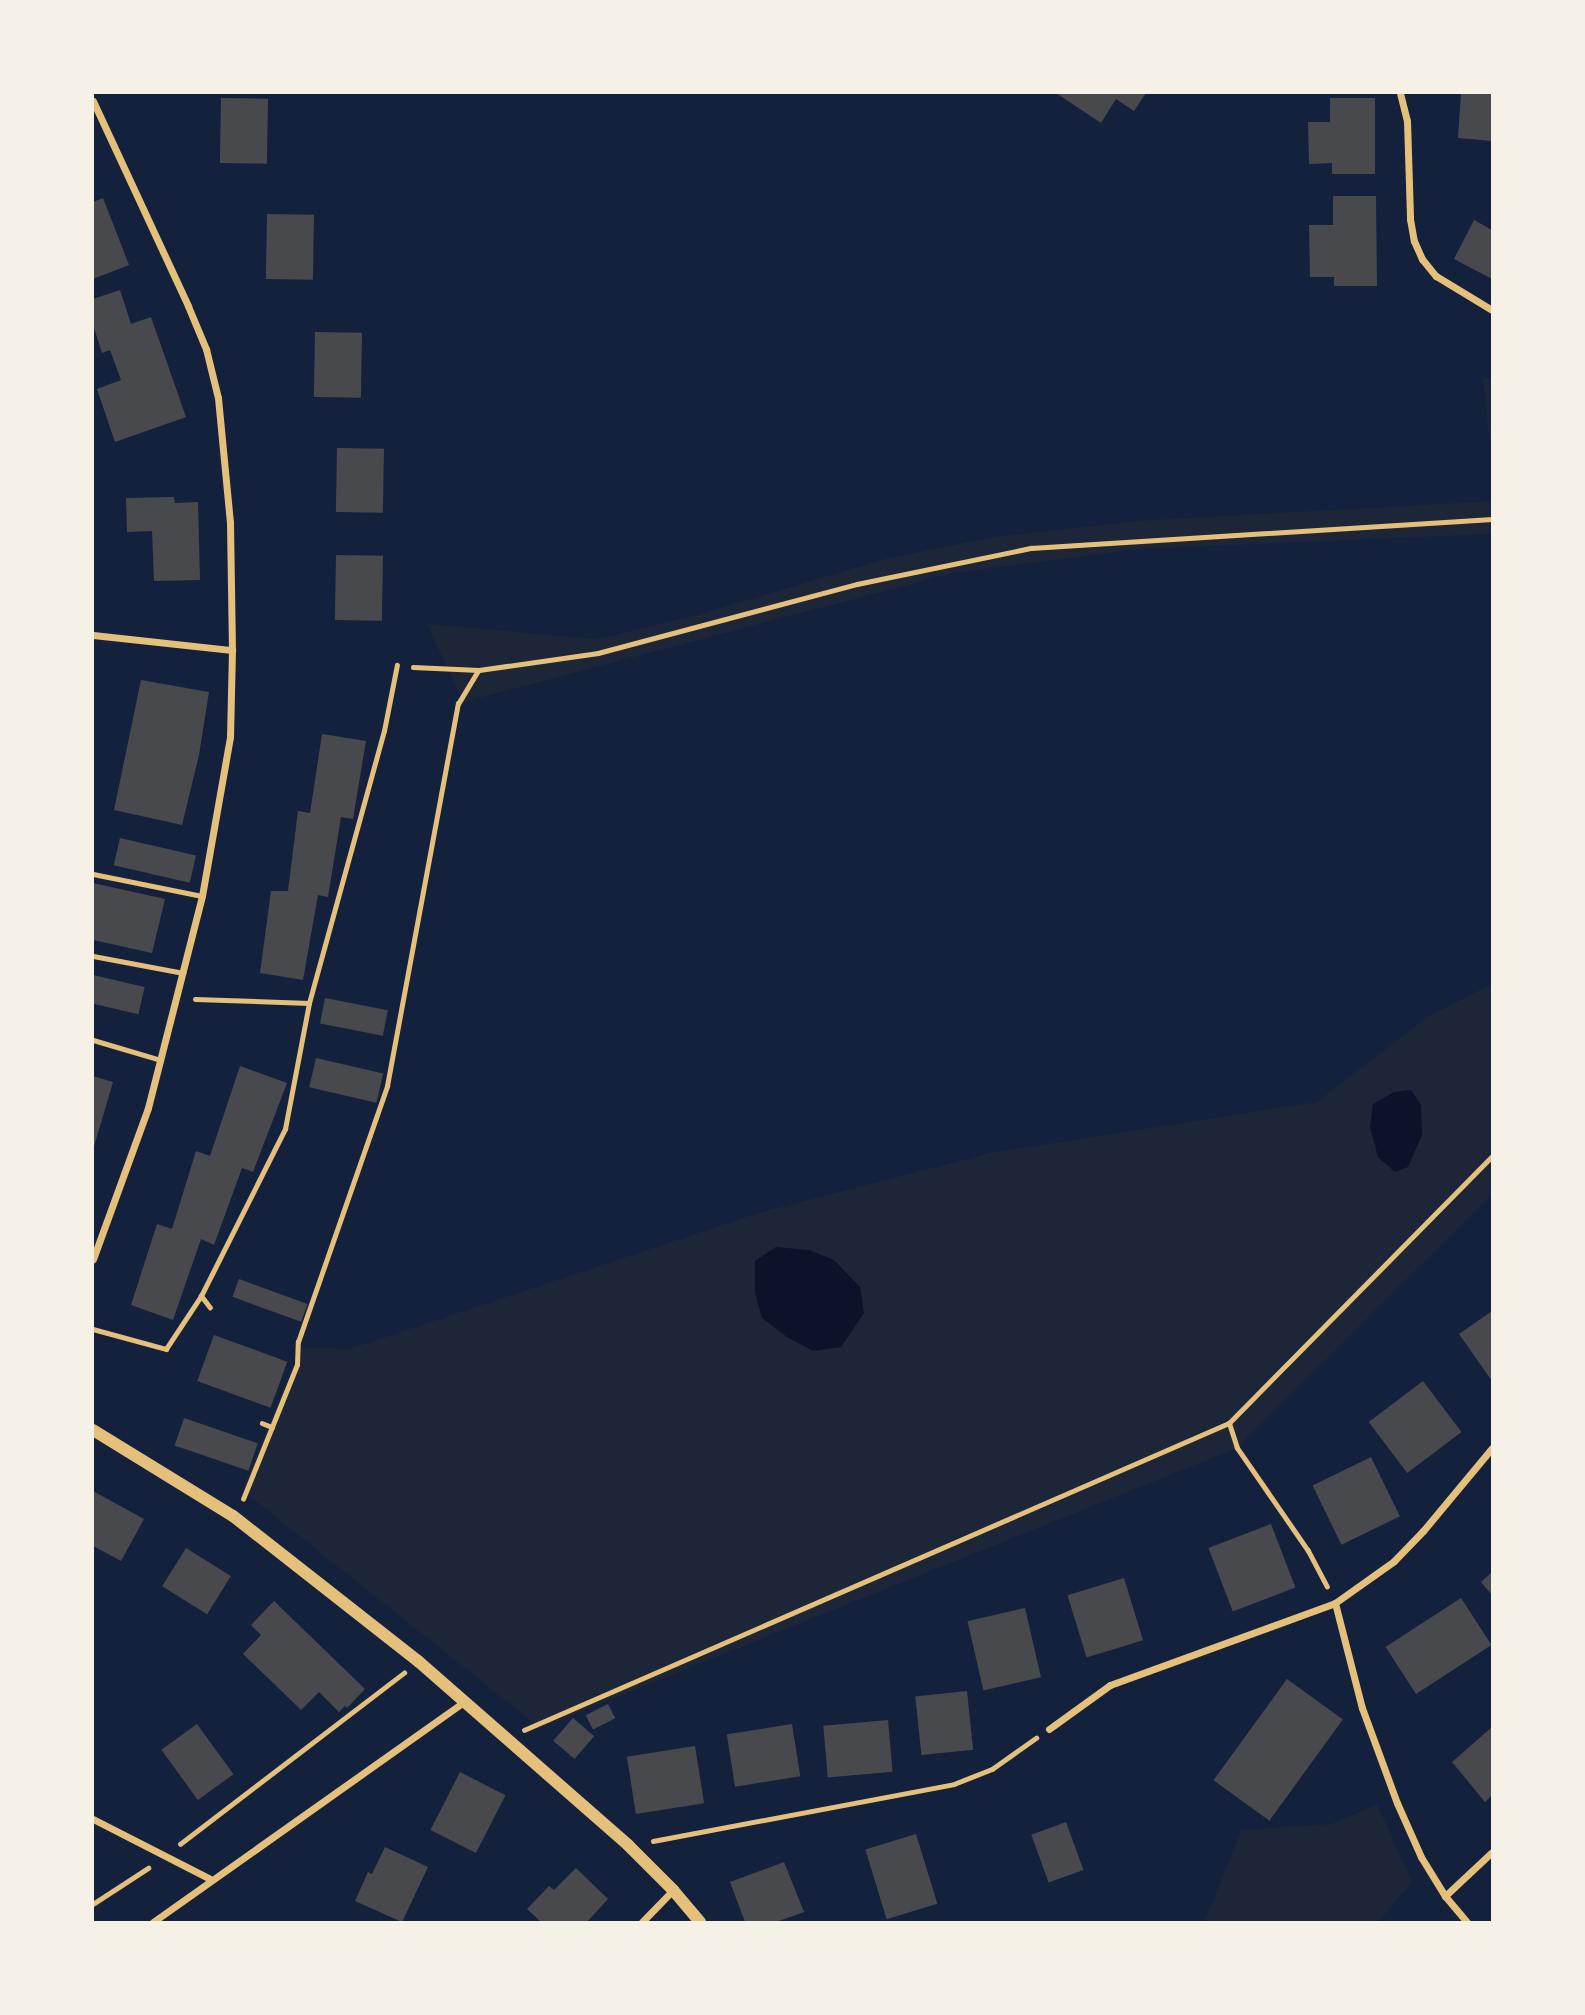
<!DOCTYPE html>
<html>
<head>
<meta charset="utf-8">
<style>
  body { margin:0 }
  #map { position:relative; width:1585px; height:2015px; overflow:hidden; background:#14213d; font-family:"Work Sans",sans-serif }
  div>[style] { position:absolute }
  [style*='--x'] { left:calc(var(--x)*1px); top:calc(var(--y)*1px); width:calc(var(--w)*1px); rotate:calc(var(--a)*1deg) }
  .green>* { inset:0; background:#1d2539 }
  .water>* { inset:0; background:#0b132b }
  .building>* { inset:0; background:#48494c; transform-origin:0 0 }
  .path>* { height:4.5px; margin:-2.25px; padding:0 2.25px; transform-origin:2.25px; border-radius:2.25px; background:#e5c07b }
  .service>* { height:5px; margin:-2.5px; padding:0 2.5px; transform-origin:2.5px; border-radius:2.5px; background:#e5c07b }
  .minor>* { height:7px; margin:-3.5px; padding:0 3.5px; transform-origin:3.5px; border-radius:3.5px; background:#e5c07b }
  .tertiary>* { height:12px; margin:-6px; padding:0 6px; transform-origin:6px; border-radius:6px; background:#e5c07b }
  span { translate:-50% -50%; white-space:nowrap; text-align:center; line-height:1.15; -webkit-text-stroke:6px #f6f1e7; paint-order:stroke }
  .frame { position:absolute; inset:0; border:94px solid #f6f1e7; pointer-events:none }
</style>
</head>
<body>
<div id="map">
  <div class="green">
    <i style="clip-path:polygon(1483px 378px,1492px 378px,1492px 464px)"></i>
    <i style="clip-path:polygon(1492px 501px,1492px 534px,1140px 549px,953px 573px,463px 702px,427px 624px,597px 639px,693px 616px,885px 559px,994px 537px,1136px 521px)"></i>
    <i style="clip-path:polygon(1492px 984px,1492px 1194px,1237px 1448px,540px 1728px,242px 1490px,301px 1347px,349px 1349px,758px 1213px,990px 1153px,1317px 1102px,1427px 1017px)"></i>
    <i style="clip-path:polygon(1377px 1804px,1412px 1882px,1378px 1922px,1205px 1921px,1241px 1830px,1332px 1824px)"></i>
  </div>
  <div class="water">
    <i style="clip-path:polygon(1411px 1090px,1421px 1105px,1422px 1135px,1408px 1167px,1395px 1172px,1378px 1157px,1370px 1127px,1373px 1104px,1394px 1092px)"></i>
    <i style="clip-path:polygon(776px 1247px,809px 1250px,834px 1260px,860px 1287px,864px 1313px,841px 1347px,813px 1351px,787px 1337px,762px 1318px,755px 1293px,755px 1261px)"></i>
  </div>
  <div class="building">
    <i style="clip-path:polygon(1056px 93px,1146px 93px,1134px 111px,1116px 99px,1101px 123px)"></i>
    <i style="clip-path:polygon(1461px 93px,1492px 93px,1492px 141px,1458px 138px)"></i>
    <i style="left:221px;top:98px;width:47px;height:65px;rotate:1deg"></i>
    <i style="clip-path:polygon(1330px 98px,1375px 98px,1375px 174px,1332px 174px,1332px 163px,1309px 164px,1308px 122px,1330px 122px)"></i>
    <i style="clip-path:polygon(1333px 196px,1376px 196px,1377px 286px,1334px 286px,1334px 277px,1310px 277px,1309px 225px,1333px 225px)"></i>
    <i style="clip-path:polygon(103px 198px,129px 265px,93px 279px,93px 202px)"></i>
    <i style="left:267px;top:214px;width:47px;height:65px;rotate:1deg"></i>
    <i style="clip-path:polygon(1474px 220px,1492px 230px,1492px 279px,1454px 259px)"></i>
    <i style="clip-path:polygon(120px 290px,131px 324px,151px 317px,186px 417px,115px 442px,97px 389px,121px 380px,110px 350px,102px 353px,93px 325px,93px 299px)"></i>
    <i style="left:315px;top:332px;width:47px;height:65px;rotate:1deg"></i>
    <i style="left:337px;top:448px;width:47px;height:64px;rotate:1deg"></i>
    <i style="clip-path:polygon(174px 497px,175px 503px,198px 502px,200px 580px,154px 581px,152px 531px,127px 532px,126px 498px)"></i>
    <i style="left:336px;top:555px;width:47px;height:65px;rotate:1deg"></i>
    <i style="clip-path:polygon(141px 680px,209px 692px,199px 755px,182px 825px,114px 810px)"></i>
    <i style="clip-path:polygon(322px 734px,366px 741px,353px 819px,341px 817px,328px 897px,318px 895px,303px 980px,260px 973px,271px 891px,288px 891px,298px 811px,310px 813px)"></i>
    <i style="left:120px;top:838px;width:78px;height:28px;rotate:13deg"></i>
    <i style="clip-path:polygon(93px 883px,165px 899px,152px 953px,93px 940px)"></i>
    <i style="left:93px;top:975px;width:53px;height:28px;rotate:13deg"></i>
    <i style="left:325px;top:998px;width:64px;height:26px;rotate:11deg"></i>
    <i style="left:316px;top:1058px;width:69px;height:30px;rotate:13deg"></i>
    <i style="clip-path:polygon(240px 1066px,287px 1083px,253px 1172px,242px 1168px,214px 1245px,201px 1239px,173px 1320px,131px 1305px,157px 1224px,172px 1229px,196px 1151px,210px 1156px)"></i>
    <i style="clip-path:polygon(93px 1076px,113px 1082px,93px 1150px)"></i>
    <i style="left:239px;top:1279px;width:73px;height:19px;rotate:20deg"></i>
    <i style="clip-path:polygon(1492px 1311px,1492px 1381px,1459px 1334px)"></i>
    <i style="left:214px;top:1335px;width:78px;height:49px;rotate:20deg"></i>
    <i style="left:1423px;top:1381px;width:64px;height:68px;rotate:53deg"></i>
    <i style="left:184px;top:1418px;width:78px;height:29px;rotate:19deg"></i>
    <i style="left:1371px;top:1457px;width:66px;height:65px;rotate:64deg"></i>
    <i style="clip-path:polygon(93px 1491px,144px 1519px,121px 1561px,93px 1546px)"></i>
    <i style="left:1271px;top:1524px;width:68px;height:67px;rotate:69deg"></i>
    <i style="left:186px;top:1548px;width:53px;height:45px;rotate:32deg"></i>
    <i style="clip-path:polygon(1492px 1572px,1492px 1595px,1481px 1582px)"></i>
    <i style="left:1124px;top:1578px;width:65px;height:59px;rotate:73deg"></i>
    <i style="left:1461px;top:1598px;width:56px;height:90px;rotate:57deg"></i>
    <i style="clip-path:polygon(274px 1601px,365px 1689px,347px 1708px,345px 1706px,339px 1712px,319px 1692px,301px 1710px,243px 1654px,261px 1635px,251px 1625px)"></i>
    <i style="left:1025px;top:1608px;width:71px;height:59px;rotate:77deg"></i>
    <i style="left:1287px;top:1679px;width:69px;height:125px;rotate:36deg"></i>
    <i style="left:967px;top:1691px;width:59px;height:52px;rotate:84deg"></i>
    <i style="left:608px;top:1704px;width:16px;height:25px;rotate:63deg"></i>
    <i style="left:573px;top:1718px;width:28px;height:30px;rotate:41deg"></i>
    <i style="left:888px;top:1720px;width:52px;height:65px;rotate:85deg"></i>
    <i style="left:197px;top:1724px;width:62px;height:44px;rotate:54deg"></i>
    <i style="left:792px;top:1724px;width:53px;height:66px;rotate:81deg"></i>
    <i style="clip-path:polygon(1492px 1727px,1492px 1795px,1485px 1802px,1452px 1762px)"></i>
    <i style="left:695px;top:1746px;width:58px;height:69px;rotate:81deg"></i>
    <i style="left:460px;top:1772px;width:51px;height:65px;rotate:27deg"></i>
    <i style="left:1066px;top:1822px;width:51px;height:37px;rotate:70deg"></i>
    <i style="left:916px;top:1834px;width:73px;height:53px;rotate:73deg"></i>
    <i style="clip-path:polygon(385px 1847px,428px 1867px,402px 1922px,355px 1901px,368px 1872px,372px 1874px)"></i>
    <i style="clip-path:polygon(784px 1862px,804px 1912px,776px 1922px,745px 1922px,730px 1882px)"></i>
    <i style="clip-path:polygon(576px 1868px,608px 1899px,587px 1922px,541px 1922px,527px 1909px,549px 1886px,554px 1890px)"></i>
  </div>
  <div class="path">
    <i style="--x:413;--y:667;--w:66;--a:2.6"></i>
    <i style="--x:479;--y:670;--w:120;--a:-8.1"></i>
    <i style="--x:598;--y:653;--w:268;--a:-14.9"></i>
    <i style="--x:857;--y:584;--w:178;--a:-11.7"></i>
    <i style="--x:1031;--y:548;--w:462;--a:-3.6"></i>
    <i style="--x:195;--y:999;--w:114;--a:2"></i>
    <i style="--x:210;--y:1308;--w:15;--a:-127"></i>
    <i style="--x:201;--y:1296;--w:187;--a:-63.3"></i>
    <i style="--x:285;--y:1129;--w:128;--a:-79.2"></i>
    <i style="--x:309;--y:1003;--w:282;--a:-74.6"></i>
    <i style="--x:384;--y:731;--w:67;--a:-78.9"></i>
    <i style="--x:93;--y:1329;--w:76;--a:15.3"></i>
    <i style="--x:166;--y:1349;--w:64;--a:-56.6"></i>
    <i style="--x:262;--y:1423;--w:11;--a:22"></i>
    <i style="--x:243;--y:1499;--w:144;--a:-68.1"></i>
    <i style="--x:297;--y:1365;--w:23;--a:-88"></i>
    <i style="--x:298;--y:1342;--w:271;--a:-70.8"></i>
    <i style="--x:387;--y:1086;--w:389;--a:-79.5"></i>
    <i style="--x:458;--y:704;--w:39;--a:-59"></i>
    <i style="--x:1327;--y:1587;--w:41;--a:-117.8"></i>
    <i style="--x:1308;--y:1551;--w:125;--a:-124.6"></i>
    <i style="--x:1237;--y:1448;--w:26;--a:-108"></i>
    <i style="--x:1229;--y:1423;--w:375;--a:-45.4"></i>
    <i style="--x:524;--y:1730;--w:769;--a:-23.53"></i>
    <i style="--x:653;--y:1841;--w:306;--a:-10.7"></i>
    <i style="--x:954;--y:1784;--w:41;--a:-21.5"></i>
    <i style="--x:992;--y:1769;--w:54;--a:-35.2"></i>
    <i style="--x:180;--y:1844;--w:282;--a:-37.4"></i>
    <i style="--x:93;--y:1904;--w:66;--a:-33.2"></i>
  </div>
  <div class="service">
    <i style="--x:93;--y:874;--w:111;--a:11.4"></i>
    <i style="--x:93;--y:956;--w:92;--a:10.7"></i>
    <i style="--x:93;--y:1040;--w:71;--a:16.4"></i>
  </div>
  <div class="minor">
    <i style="--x:1400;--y:93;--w:29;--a:76"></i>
    <i style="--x:1407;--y:121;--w:98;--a:88.2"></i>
    <i style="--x:1410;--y:219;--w:22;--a:80"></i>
    <i style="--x:1414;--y:241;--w:20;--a:66"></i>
    <i style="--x:1422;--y:259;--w:22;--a:51"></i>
    <i style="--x:1436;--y:276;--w:66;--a:31.3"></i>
    <i style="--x:93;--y:101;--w:226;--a:65.1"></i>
    <i style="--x:188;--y:306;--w:47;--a:67.3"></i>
    <i style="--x:206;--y:349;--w:50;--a:76.2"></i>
    <i style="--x:218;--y:398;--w:126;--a:84.5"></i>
    <i style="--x:230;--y:523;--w:127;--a:89.1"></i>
    <i style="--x:232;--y:650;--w:87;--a:91.3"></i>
    <i style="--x:230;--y:737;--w:161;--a:100"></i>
    <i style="--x:202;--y:896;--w:219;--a:104.3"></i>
    <i style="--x:148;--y:1108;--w:161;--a:110"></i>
    <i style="--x:93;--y:635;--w:140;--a:6.2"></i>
    <i style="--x:1335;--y:1603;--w:108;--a:75.6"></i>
    <i style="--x:1362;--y:1708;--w:101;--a:69.8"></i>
    <i style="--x:1397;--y:1803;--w:59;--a:66"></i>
    <i style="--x:1421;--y:1857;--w:46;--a:58.4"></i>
    <i style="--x:1445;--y:1896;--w:34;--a:50"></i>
    <i style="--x:1049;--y:1729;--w:75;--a:-35.8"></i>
    <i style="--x:1110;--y:1685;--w:239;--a:-20"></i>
    <i style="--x:1335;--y:1603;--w:72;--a:-35.4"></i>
    <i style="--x:1394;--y:1561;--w:42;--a:-46"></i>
    <i style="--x:1423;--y:1531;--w:108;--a:-50.3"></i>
    <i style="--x:93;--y:1819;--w:131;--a:27.1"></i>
    <i style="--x:1445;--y:1896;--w:64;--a:-43.1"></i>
    <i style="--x:153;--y:1922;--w:382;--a:-35.3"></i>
    <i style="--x:642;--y:1922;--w:45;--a:-45.9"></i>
  </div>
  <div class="tertiary">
    <i style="--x:93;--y:1430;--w:164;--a:31.6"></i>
    <i style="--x:233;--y:1516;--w:235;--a:38.1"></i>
    <i style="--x:418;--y:1661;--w:279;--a:41.2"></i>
    <i style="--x:628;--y:1845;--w:64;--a:45"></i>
    <i style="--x:673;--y:1890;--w:42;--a:49.8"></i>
  </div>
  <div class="frame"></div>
</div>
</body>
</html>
